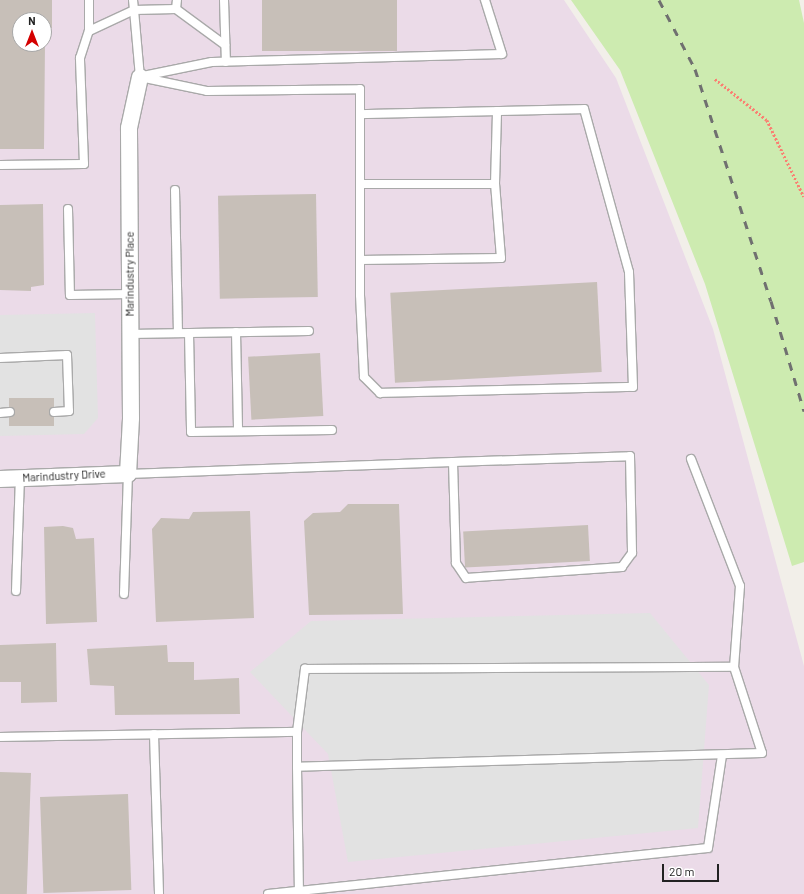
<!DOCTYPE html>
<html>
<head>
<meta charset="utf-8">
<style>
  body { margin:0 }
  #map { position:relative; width:804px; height:894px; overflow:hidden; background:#f2efe9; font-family:Barlow,sans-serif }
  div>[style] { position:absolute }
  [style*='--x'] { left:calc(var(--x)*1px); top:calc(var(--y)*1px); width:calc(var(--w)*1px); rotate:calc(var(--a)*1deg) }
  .industrial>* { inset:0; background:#ebdbe8 }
  .grass>* { inset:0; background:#cdebb0 }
  .parking>* { inset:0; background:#e2e2e2 }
  .building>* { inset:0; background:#c7bfb8; transform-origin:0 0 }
  .path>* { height:2.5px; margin-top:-1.25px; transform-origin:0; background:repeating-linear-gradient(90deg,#fa8072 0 2px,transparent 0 4px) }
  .roads { filter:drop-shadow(1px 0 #a9a9a9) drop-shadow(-1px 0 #a9a9a9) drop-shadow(0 1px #a9a9a9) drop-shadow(0 -1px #a9a9a9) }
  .lane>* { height:8px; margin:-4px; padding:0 4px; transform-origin:4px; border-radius:4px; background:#fff }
  .street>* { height:16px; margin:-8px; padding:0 8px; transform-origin:8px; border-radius:8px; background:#fff }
  .rail>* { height:3px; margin-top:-1.5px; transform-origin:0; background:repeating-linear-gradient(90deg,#707070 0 8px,transparent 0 16px) }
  span { translate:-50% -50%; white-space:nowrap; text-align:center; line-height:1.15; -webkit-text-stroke:3.5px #fff; paint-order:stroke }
  .street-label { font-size:11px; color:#222 }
  .north { position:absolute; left:12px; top:12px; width:40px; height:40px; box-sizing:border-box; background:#fff; border:1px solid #a7a7a7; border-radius:50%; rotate:0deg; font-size:11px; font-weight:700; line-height:16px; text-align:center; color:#222 }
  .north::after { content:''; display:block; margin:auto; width:14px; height:18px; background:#d40000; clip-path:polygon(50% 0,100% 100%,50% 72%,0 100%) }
  .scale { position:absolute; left:662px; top:864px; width:57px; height:18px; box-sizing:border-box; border:2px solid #222; border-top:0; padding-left:5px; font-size:12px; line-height:14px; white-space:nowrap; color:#222; -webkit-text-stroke:3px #fff; paint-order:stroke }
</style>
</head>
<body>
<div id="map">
  <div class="industrial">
    <i style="clip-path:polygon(evenodd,0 0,564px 0,616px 78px,713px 329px,804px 666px,804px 894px,0 894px,0 0,20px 20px,44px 20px,44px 44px,20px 44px,20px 20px)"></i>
  </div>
  <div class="grass">
    <i style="clip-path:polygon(571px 0,799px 0,804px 23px,804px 562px,792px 566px,705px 284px,620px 70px)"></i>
  </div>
  <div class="parking">
    <i style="clip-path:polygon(95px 313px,98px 418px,84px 434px,0 436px,0 315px)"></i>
    <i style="clip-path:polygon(650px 613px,709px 685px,698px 828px,348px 862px,328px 754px,250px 672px,311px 621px)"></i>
  </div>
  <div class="building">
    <i style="clip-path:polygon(0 0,52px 0,52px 28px,44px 27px,44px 20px,20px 20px,20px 44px,45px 44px,44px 149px,0 149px)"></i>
    <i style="left:262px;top:0;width:135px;height:51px"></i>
    <i style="left:316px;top:194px;width:103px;height:98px;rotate:89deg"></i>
    <i style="clip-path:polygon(43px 204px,44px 285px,31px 287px,31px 291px,0 290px,0 205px)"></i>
    <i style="left:597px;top:282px;width:90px;height:207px;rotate:87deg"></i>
    <i style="left:320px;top:353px;width:63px;height:72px;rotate:87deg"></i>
    <i style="left:54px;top:398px;width:28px;height:45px;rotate:90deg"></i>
    <i style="clip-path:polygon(348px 504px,399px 504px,403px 614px,309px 615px,304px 521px,313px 513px,340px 512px)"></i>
    <i style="clip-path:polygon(250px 511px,254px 618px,156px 622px,152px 529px,161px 518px,189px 519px,193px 512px)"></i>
    <i style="left:588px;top:525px;width:36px;height:125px;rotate:87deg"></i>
    <i style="clip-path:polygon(63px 526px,73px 528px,76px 539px,94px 538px,97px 622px,46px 624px,44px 527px)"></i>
    <i style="clip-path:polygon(56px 643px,57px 702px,21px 703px,21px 682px,0 682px,0 645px)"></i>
    <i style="clip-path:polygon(167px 645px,168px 662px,194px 662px,194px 680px,239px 678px,240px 714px,115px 715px,114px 686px,90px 685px,87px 649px)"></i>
    <i style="left:0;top:772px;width:31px;height:122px;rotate:2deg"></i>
    <i style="left:128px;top:794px;width:96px;height:88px;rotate:88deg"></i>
  </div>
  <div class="path">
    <i style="--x:715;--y:79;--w:66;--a:38.3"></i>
    <i style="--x:767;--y:120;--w:85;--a:64.3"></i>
  </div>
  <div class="roads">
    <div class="lane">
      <i style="--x:133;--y:0;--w:10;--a:84"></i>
      <i style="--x:134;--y:10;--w:42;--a:-1.4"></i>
      <i style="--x:176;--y:9;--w:61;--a:36.3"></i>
      <i style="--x:224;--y:0;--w:62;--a:88.2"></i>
      <i style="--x:176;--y:9;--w:9;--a:-84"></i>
      <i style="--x:89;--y:31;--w:31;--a:-90"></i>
      <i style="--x:143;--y:76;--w:70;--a:-11.5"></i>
      <i style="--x:212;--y:62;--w:290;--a:-1.6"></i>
      <i style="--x:502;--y:54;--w:57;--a:-107.5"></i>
      <i style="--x:140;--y:77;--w:68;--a:11.8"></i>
      <i style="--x:207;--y:91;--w:153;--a:-0.7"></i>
      <i style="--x:360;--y:89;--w:206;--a:90"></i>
      <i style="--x:360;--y:295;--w:82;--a:87.2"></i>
      <i style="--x:364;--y:377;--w:23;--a:45"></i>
      <i style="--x:380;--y:393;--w:253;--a:-1.4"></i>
      <i style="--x:633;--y:387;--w:115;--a:-92"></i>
      <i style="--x:629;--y:272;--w:169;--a:-105.4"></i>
      <i style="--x:584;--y:109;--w:224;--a:178.7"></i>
      <i style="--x:0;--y:165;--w:84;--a:-0.7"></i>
      <i style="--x:84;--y:164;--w:106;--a:-92.2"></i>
      <i style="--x:80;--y:58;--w:28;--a:-72"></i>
      <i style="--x:89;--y:31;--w:50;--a:-25"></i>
      <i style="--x:134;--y:10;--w:67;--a:84.9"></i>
      <i style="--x:360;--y:184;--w:135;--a:0"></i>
      <i style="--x:495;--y:184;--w:73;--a:-88.4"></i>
      <i style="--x:175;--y:190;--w:143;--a:88.8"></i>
      <i style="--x:68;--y:209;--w:86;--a:88.7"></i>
      <i style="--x:70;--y:295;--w:60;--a:-1"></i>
      <i style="--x:360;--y:260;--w:141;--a:-0.8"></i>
      <i style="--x:501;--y:258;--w:74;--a:-94.6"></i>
      <i style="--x:236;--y:332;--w:99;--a:88.8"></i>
      <i style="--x:189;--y:333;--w:99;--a:88.8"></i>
      <i style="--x:191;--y:432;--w:141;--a:-0.8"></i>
      <i style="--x:130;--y:334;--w:179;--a:-1"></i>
      <i style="--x:0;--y:358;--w:67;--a:-2.6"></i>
      <i style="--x:67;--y:355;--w:56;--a:88"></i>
      <i style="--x:69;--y:411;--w:15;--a:176"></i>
      <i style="--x:0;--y:413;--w:10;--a:-6"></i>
      <i style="--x:691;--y:459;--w:136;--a:68.9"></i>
      <i style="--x:740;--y:586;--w:81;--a:94.2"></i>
      <i style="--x:16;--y:591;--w:112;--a:-88"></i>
      <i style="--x:124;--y:594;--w:120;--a:-88.1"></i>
      <i style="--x:128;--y:474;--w:325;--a:-2.1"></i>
      <i style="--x:453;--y:462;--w:177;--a:-1.9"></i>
      <i style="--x:630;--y:456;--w:97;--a:88.8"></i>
      <i style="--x:632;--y:553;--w:17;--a:126"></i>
      <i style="--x:622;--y:567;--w:156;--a:176"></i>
      <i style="--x:466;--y:578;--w:18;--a:-124"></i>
      <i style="--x:456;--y:563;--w:101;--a:-91.7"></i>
      <i style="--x:734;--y:667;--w:90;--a:72"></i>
      <i style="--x:762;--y:753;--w:465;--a:178.3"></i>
      <i style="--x:297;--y:767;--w:35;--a:-90"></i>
      <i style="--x:297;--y:732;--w:64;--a:-82.8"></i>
      <i style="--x:305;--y:669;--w:429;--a:-0.3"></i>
      <i style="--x:154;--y:734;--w:160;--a:88.2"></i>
      <i style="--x:0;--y:737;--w:297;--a:-1"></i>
      <i style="--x:297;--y:767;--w:124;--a:89.1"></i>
      <i style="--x:299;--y:891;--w:411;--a:-6"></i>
      <i style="--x:708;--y:848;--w:94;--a:-81.4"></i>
      <i style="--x:268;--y:894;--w:31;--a:-6"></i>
    </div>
    <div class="street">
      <i style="--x:0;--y:479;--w:128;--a:-2.2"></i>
      <i style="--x:128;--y:474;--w:56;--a:-86.9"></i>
      <i style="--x:131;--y:418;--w:290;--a:-90.4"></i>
      <i style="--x:129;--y:128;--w:52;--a:-77.8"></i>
    </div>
  </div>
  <div class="rail">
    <i style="--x:659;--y:0;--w:78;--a:62.4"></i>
    <i style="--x:695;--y:69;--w:244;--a:71.9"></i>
    <i style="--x:771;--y:301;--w:115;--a:73.3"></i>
  </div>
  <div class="street-label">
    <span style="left:130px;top:274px;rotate:-90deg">Marindustry Place</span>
    <span style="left:64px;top:476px;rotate:-3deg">Marindustry Drive</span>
  </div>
  <div class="north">N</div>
  <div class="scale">20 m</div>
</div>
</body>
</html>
